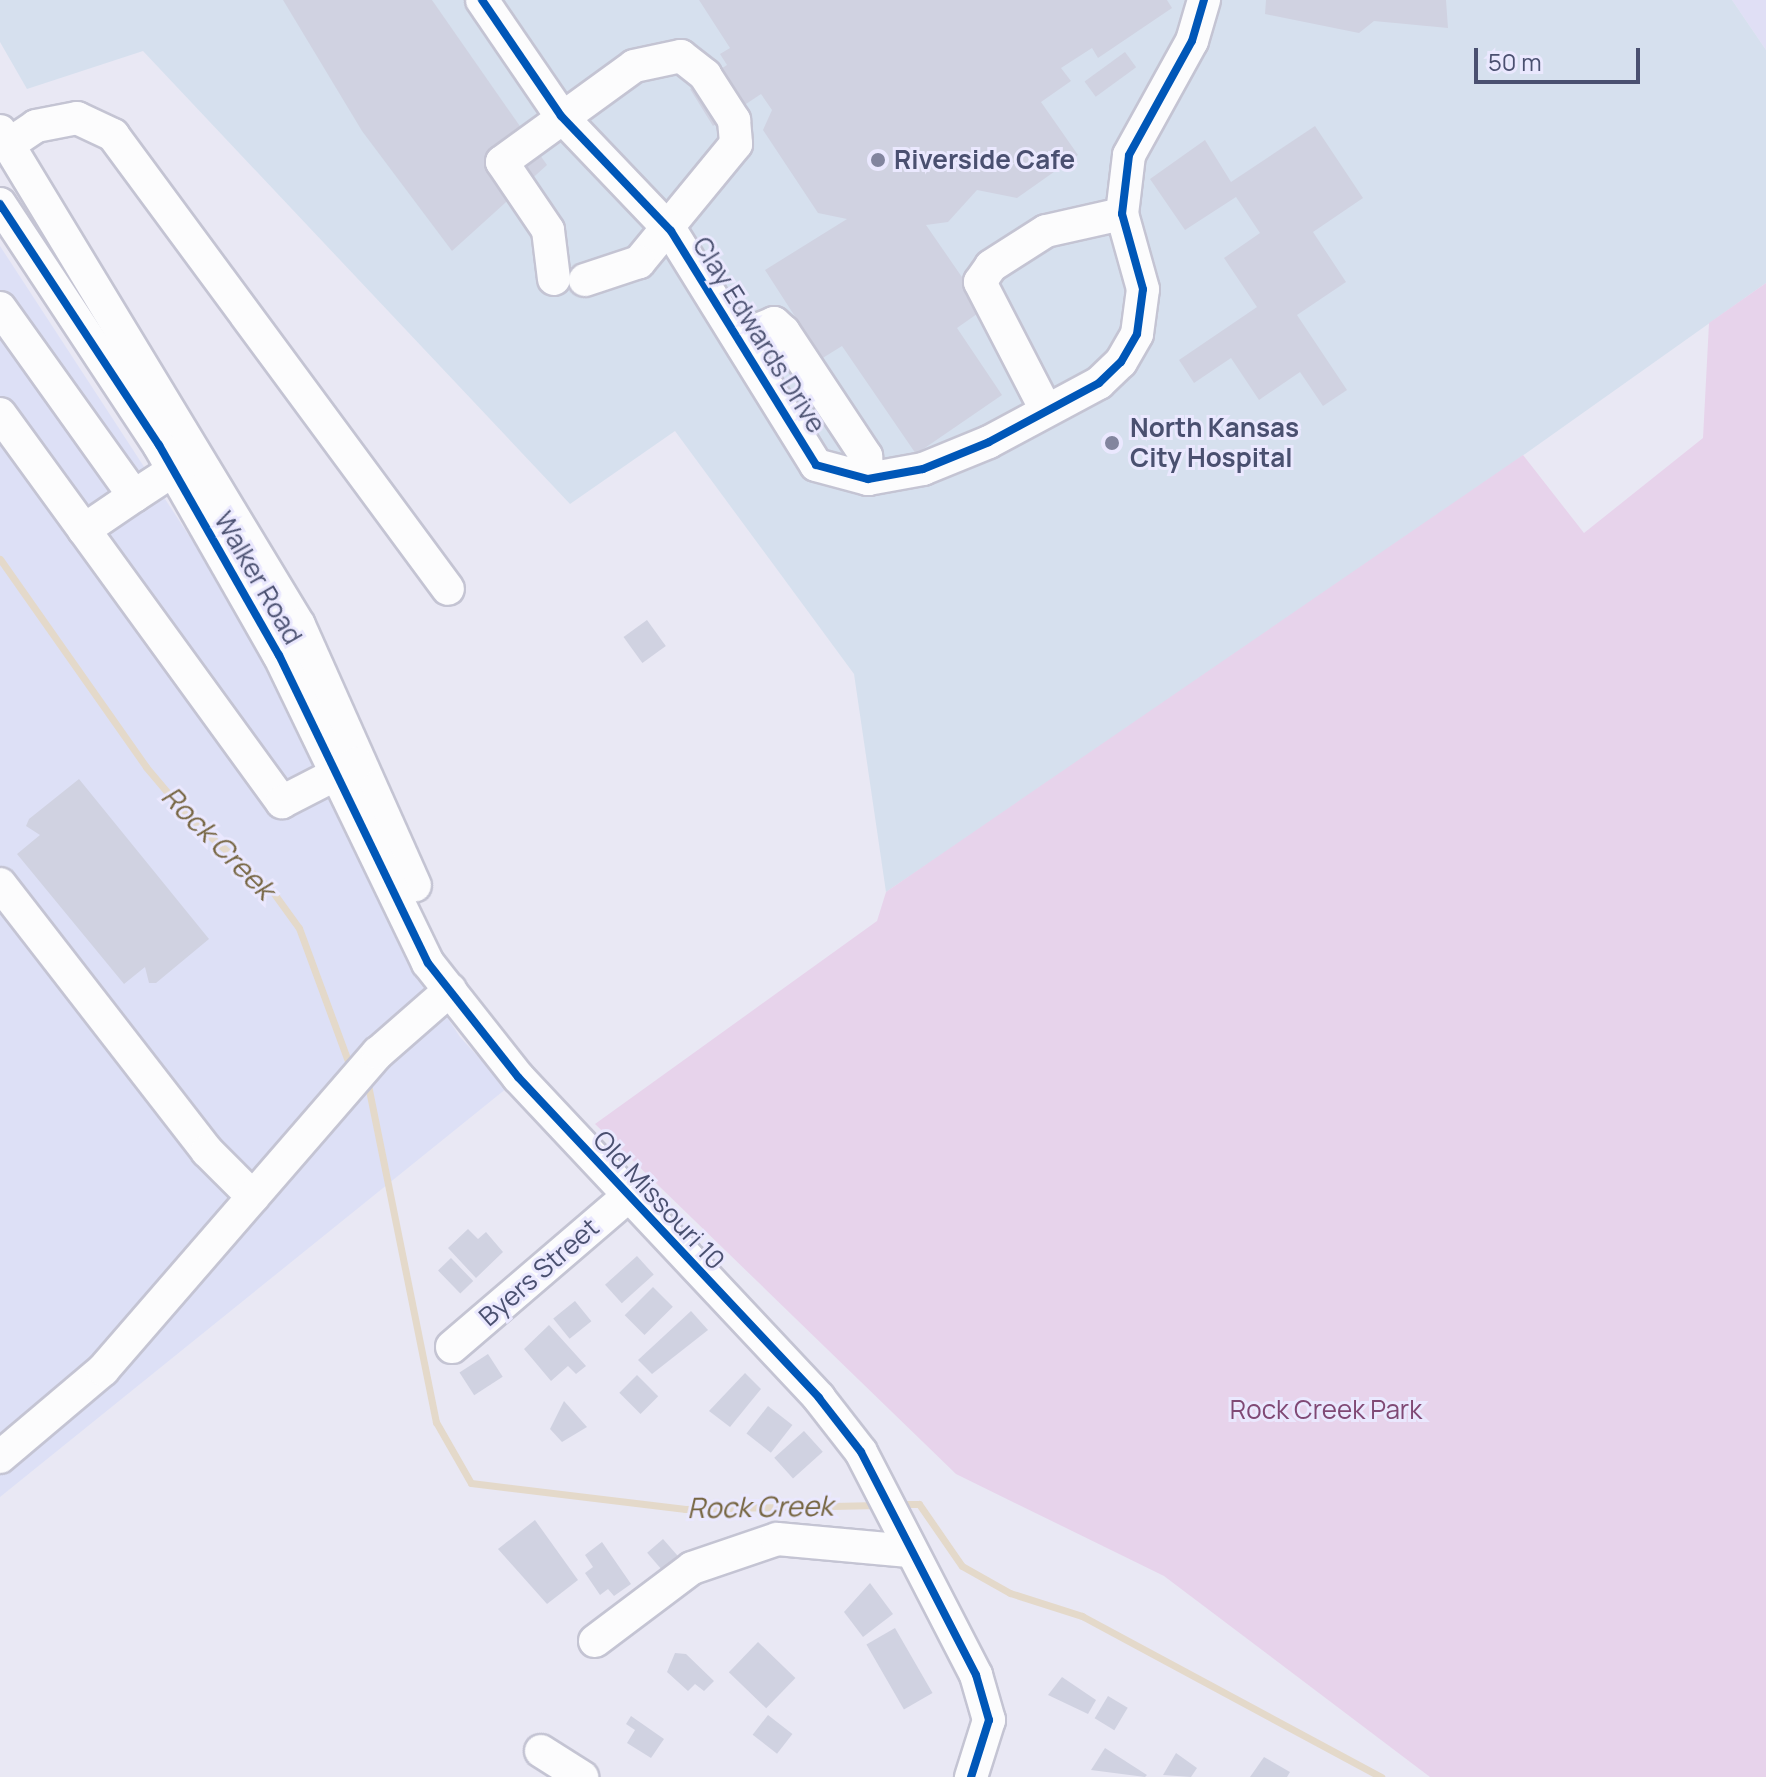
<!DOCTYPE html>
<html>
<head>
<meta charset="utf-8">
<style>
  body { margin:0 }
  #map { position:relative; width:1766px; height:1777px; overflow:hidden; background:#e9e8f4; font-family:Manrope,sans-serif }
  div>[style] { position:absolute }
  [style*='--x'] { left:calc(var(--x)*1px); top:calc(var(--y)*1px); width:calc(var(--w)*1px); rotate:calc(var(--a)*1deg) }
  .residential>* { inset:0; background:#e0dff5 }
  .commercial>* { inset:0; background:#dde0f6 }
  .medical>* { inset:0; background:#d6e0ee }
  .green>* { inset:0; background:#e7d3eb }
  .stream>* { height:7px; margin:-3.5px; padding:0 3.5px; transform-origin:3.5px; border-radius:3.5px; background:#e4d9ca }
  .building>* { inset:0; background:#d0d2e1; transform-origin:0 0 }
  .roads { filter:drop-shadow(2px 0 #c4c4d3) drop-shadow(-2px 0 #c4c4d3) drop-shadow(0 2px #c4c4d3) drop-shadow(0 -2px #c4c4d3) }
  .minor>* { height:32px; margin:-16px; padding:0 16px; transform-origin:16px; border-radius:16px; background:#fcfcfd }
  .cycleway>* { height:8px; margin:-4px; padding:0 4px; transform-origin:4px; border-radius:4px; background:#0057b8 }
  .dots>* { width:22px; height:22px; translate:-50% -50%; box-sizing:border-box; border:4px solid #eae8fe; border-radius:50% }
  span { translate:-50% -50%; white-space:nowrap; text-align:center; line-height:1.15; -webkit-text-stroke:6px #eae8fe; paint-order:stroke }
  .poi-label { font-size:26px; color:#4a5070; font-weight:700 }
  .left { translate:0 -50%; text-align:left }
  .street-label { font-size:26px; color:#4a5070 }
  .park-label { font-size:26px; color:#804975 }
  .water-label { font-size:28px; color:#756440; font-style:italic }
  .scale { position:absolute; left:1474px; top:48px; width:166px; height:36px; box-sizing:border-box; border:4px solid #4a5070; border-top:0; padding-left:10px; font-size:24px; line-height:28px; white-space:nowrap; color:#4a5070; -webkit-text-stroke:6px #eae8fe; paint-order:stroke }
</style>
</head>
<body>
<div id="map">
  <div class="residential">
    <i style="clip-path:polygon(1732px 0,1766px 0,1766px 50px)"></i>
  </div>
  <div class="commercial">
    <i style="clip-path:polygon(0 246px,244px 620px,413px 964px,460px 1037px,507px 1088px,0 1497px)"></i>
  </div>
  <div class="medical">
    <i style="clip-path:polygon(0 0,1732px 0,1766px 50px,1766px 283px,1305px 610px,886px 892px,854px 674px,675px 431px,570px 504px,143px 51px,27px 89px,0 42px)"></i>
  </div>
  <div class="green">
    <i style="clip-path:polygon(1766px 283px,1766px 1777px,1430px 1777px,1164px 1576px,956px 1474px,595px 1124px,877px 921px,886px 892px,1523px 455px,1584px 533px,1703px 438px,1709px 323px)"></i>
  </div>
  <div class="stream">
    <i style="--x:0;--y:559;--w:254;--a:54.9"></i>
    <i style="--x:146;--y:767;--w:68;--a:49.8"></i>
    <i style="--x:190;--y:819;--w:106;--a:40.8"></i>
    <i style="--x:270;--y:888;--w:49;--a:54.1"></i>
    <i style="--x:299;--y:928;--w:145;--a:69.8"></i>
    <i style="--x:368;--y:1085;--w:344;--a:78.6"></i>
    <i style="--x:436;--y:1422;--w:70;--a:60.2"></i>
    <i style="--x:471;--y:1483;--w:216;--a:6.9"></i>
    <i style="--x:685;--y:1509;--w:194;--a:-1.2"></i>
    <i style="--x:899;--y:1504;--w:20;--a:0"></i>
    <i style="--x:919;--y:1504;--w:75;--a:55.3"></i>
    <i style="--x:962;--y:1566;--w:55;--a:29.4"></i>
    <i style="--x:1010;--y:1593;--w:76;--a:17.7"></i>
    <i style="--x:1082;--y:1616;--w:340;--a:28.3"></i>
  </div>
  <div class="building">
    <i style="clip-path:polygon(283px 0,432px 0,547px 165px,452px 251px,362px 131px)"></i>
    <i style="clip-path:polygon(699px 0,1167px 0,1172px 8px,1098px 58px,1092px 48px,1061px 68px,1071px 81px,1041px 102px,1078px 155px,1017px 198px,977px 190px,948px 222px,926px 225px,984px 309px,957px 328px,1002px 395px,916px 454px,842px 346px,797px 374px,780px 350px,805px 332px,765px 270px,847px 219px,818px 213px,763px 130px,772px 110px,761px 94px,713px 126px,690px 89px,727px 65px,720px 54px,730px 48px)"></i>
    <i style="clip-path:polygon(1266px 0,1446px 0,1448px 28px,1374px 21px,1359px 33px,1265px 14px)"></i>
    <i style="left:1125px;top:52px;width:19px;height:50px;rotate:54deg"></i>
    <i style="clip-path:polygon(1315px 126px,1363px 198px,1313px 232px,1346px 282px,1297px 315px,1347px 390px,1323px 406px,1300px 372px,1259px 400px,1231px 358px,1194px 383px,1179px 360px,1257px 307px,1224px 258px,1260px 233px,1236px 197px,1185px 230px,1150px 179px,1205px 140px,1231px 182px)"></i>
    <i style="left:647px;top:620px;width:32px;height:29px;rotate:54deg"></i>
    <i style="clip-path:polygon(79px 779px,209px 939px,156px 983px,149px 983px,145px 967px,124px 984px,17px 854px,40px 835px,26px 826px,29px 819px)"></i>
    <i style="clip-path:polygon(468px 1229px,478px 1239px,486px 1232px,503px 1252px,476px 1278px,448px 1248px)"></i>
    <i style="left:637px;top:1256px;width:25px;height:43px;rotate:48deg"></i>
    <i style="left:451px;top:1258px;width:32px;height:18px;rotate:46deg"></i>
    <i style="left:653px;top:1287px;width:28px;height:40px;rotate:45deg"></i>
    <i style="left:575px;top:1301px;width:26px;height:28px;rotate:51deg"></i>
    <i style="clip-path:polygon(691px 1311px,708px 1330px,652px 1374px,638px 1360px)"></i>
    <i style="clip-path:polygon(549px 1325px,586px 1366px,576px 1374px,568px 1366px,551px 1381px,524px 1349px)"></i>
    <i style="left:488px;top:1354px;width:27px;height:34px;rotate:57deg"></i>
    <i style="clip-path:polygon(745px 1373px,761px 1389px,730px 1427px,709px 1411px)"></i>
    <i style="left:637px;top:1375px;width:30px;height:25px;rotate:45deg"></i>
    <i style="clip-path:polygon(564px 1401px,587px 1427px,562px 1442px,550px 1429px)"></i>
    <i style="left:768px;top:1406px;width:31px;height:35px;rotate:38deg"></i>
    <i style="left:804px;top:1431px;width:28px;height:40px;rotate:48deg"></i>
    <i style="clip-path:polygon(535px 1520px,578px 1580px,547px 1604px,498px 1549px)"></i>
    <i style="left:663px;top:1539px;width:23px;height:21px;rotate:49deg"></i>
    <i style="clip-path:polygon(602px 1542px,631px 1584px,614px 1596px,608px 1589px,600px 1595px,585px 1573px,593px 1567px,585px 1555px)"></i>
    <i style="clip-path:polygon(870px 1583px,893px 1614px,863px 1637px,844px 1612px)"></i>
    <i style="left:895px;top:1628px;width:75px;height:33px;rotate:60deg"></i>
    <i style="left:758px;top:1642px;width:52px;height:42px;rotate:44deg"></i>
    <i style="clip-path:polygon(675px 1653px,686px 1654px,714px 1681px,704px 1691px,695px 1684px,688px 1691px,667px 1672px)"></i>
    <i style="clip-path:polygon(1062px 1677px,1096px 1700px,1088px 1714px,1048px 1695px)"></i>
    <i style="left:1108px;top:1696px;width:23px;height:26px;rotate:31deg"></i>
    <i style="left:768px;top:1715px;width:31px;height:25px;rotate:38deg"></i>
    <i style="clip-path:polygon(631px 1716px,664px 1739px,651px 1758px,627px 1743px,635px 1730px,626px 1724px)"></i>
    <i style="clip-path:polygon(1105px 1748px,1147px 1775px,1145px 1777px,1091px 1770px)"></i>
    <i style="clip-path:polygon(1176px 1753px,1197px 1768px,1191px 1777px,1163px 1775px)"></i>
    <i style="clip-path:polygon(1264px 1757px,1290px 1772px,1287px 1777px,1250px 1777px)"></i>
  </div>
  <div class="roads">
    <div class="minor">
      <i style="--x:482;--y:0;--w:140;--a:55.7"></i>
      <i style="--x:561;--y:116;--w:159;--a:46.3"></i>
      <i style="--x:671;--y:231;--w:275;--a:58.2"></i>
      <i style="--x:816;--y:465;--w:54;--a:15.1"></i>
      <i style="--x:868;--y:479;--w:56;--a:-10.3"></i>
      <i style="--x:923;--y:469;--w:71;--a:-22.2"></i>
      <i style="--x:989;--y:442;--w:125;--a:-28.2"></i>
      <i style="--x:1099;--y:383;--w:30;--a:-44"></i>
      <i style="--x:1121;--y:362;--w:32;--a:-60"></i>
      <i style="--x:1137;--y:334;--w:45;--a:-82.4"></i>
      <i style="--x:1143;--y:289;--w:78;--a:-105.6"></i>
      <i style="--x:1122;--y:214;--w:59;--a:-83.2"></i>
      <i style="--x:1129;--y:155;--w:130;--a:-61.1"></i>
      <i style="--x:1192;--y:41;--w:43;--a:-73.7"></i>
      <i style="--x:0;--y:131;--w:577;--a:58.82"></i>
      <i style="--x:299;--y:625;--w:285;--a:66"></i>
      <i style="--x:8;--y:145;--w:34;--a:-34"></i>
      <i style="--x:36;--y:126;--w:42;--a:-11"></i>
      <i style="--x:77;--y:118;--w:40;--a:25"></i>
      <i style="--x:113;--y:135;--w:564;--a:53.58"></i>
      <i style="--x:0;--y:204;--w:289;--a:56.6"></i>
      <i style="--x:159;--y:445;--w:242;--a:60.3"></i>
      <i style="--x:279;--y:655;--w:342;--a:64.2"></i>
      <i style="--x:428;--y:963;--w:145;--a:51.7"></i>
      <i style="--x:518;--y:1077;--w:440;--a:46.8"></i>
      <i style="--x:819;--y:1398;--w:68;--a:52.1"></i>
      <i style="--x:861;--y:1452;--w:251;--a:62.7"></i>
      <i style="--x:976;--y:1675;--w:47;--a:73.9"></i>
      <i style="--x:989;--y:1720;--w:60;--a:107.5"></i>
      <i style="--x:554;--y:279;--w:49;--a:-97"></i>
      <i style="--x:548;--y:230;--w:82;--a:-124.1"></i>
      <i style="--x:502;--y:162;--w:163;--a:-36"></i>
      <i style="--x:634;--y:66;--w:48;--a:-12"></i>
      <i style="--x:681;--y:56;--w:31;--a:38"></i>
      <i style="--x:705;--y:75;--w:54;--a:57.2"></i>
      <i style="--x:734;--y:120;--w:24;--a:85"></i>
      <i style="--x:736;--y:144;--w:153;--a:129.4"></i>
      <i style="--x:639;--y:262;--w:57;--a:161.6"></i>
      <i style="--x:0;--y:308;--w:231;--a:54.5"></i>
      <i style="--x:134;--y:496;--w:66;--a:-33.2"></i>
      <i style="--x:740;--y:337;--w:37;--a:-22"></i>
      <i style="--x:774;--y:323;--w:13;--a:42"></i>
      <i style="--x:784;--y:332;--w:149;--a:56.5"></i>
      <i style="--x:866;--y:456;--w:23;--a:85"></i>
      <i style="--x:1046;--y:410;--w:144;--a:-117.3"></i>
      <i style="--x:980;--y:282;--w:19;--a:-55"></i>
      <i style="--x:991;--y:266;--w:65;--a:-32.5"></i>
      <i style="--x:1046;--y:231;--w:78;--a:-12.6"></i>
      <i style="--x:0;--y:414;--w:480;--a:54"></i>
      <i style="--x:282;--y:802;--w:85;--a:-27.2"></i>
      <i style="--x:84;--y:530;--w:60;--a:-34.2"></i>
      <i style="--x:0;--y:884;--w:338;--a:52.2"></i>
      <i style="--x:207;--y:1151;--w:65;--a:45"></i>
      <i style="--x:452;--y:1347;--w:230;--a:-40.6"></i>
      <i style="--x:0;--y:1457;--w:135;--a:-40.2"></i>
      <i style="--x:103;--y:1370;--w:420;--a:-49.1"></i>
      <i style="--x:378;--y:1053;--w:96;--a:-41.2"></i>
      <i style="--x:595;--y:1641;--w:121;--a:-37"></i>
      <i style="--x:692;--y:1568;--w:90;--a:-18.8"></i>
      <i style="--x:777;--y:1539;--w:133;--a:5.2"></i>
      <i style="--x:541;--y:1751;--w:49;--a:32.4"></i>
    </div>
  </div>
  <div class="cycleway">
    <i style="--x:482;--y:0;--w:140;--a:55.7"></i>
    <i style="--x:561;--y:116;--w:159;--a:46.3"></i>
    <i style="--x:671;--y:231;--w:275;--a:58.2"></i>
    <i style="--x:816;--y:465;--w:54;--a:15.1"></i>
    <i style="--x:868;--y:479;--w:56;--a:-10.3"></i>
    <i style="--x:923;--y:469;--w:71;--a:-22.2"></i>
    <i style="--x:989;--y:442;--w:125;--a:-28.2"></i>
    <i style="--x:1099;--y:383;--w:30;--a:-44"></i>
    <i style="--x:1121;--y:362;--w:32;--a:-60"></i>
    <i style="--x:1137;--y:334;--w:45;--a:-82.4"></i>
    <i style="--x:1143;--y:289;--w:78;--a:-105.6"></i>
    <i style="--x:1122;--y:214;--w:59;--a:-83.2"></i>
    <i style="--x:1129;--y:155;--w:130;--a:-61.1"></i>
    <i style="--x:1192;--y:41;--w:43;--a:-73.7"></i>
    <i style="--x:0;--y:204;--w:289;--a:56.6"></i>
    <i style="--x:159;--y:445;--w:242;--a:60.3"></i>
    <i style="--x:279;--y:655;--w:342;--a:64.2"></i>
    <i style="--x:428;--y:963;--w:145;--a:51.7"></i>
    <i style="--x:518;--y:1077;--w:440;--a:46.8"></i>
    <i style="--x:819;--y:1398;--w:68;--a:52.1"></i>
    <i style="--x:861;--y:1452;--w:251;--a:62.7"></i>
    <i style="--x:976;--y:1675;--w:47;--a:73.9"></i>
    <i style="--x:989;--y:1720;--w:60;--a:107.5"></i>
  </div>
  <div class="dots">
    <i style="left:878px;top:160px;background:#82859e"></i>
    <i style="left:1112px;top:443px;background:#82859e"></i>
  </div>
  <div class="poi-label">
    <span class="left" style="left:894px;top:160px">Riverside Cafe</span>
    <span class="left" style="left:1130px;top:443px">North Kansas<br>City Hospital</span>
  </div>
  <div class="street-label">
    <span style="left:759px;top:335px;rotate:58deg">Clay Edwards Drive</span>
    <span style="left:258px;top:578px;rotate:60deg">Walker Road</span>
    <span style="left:659px;top:1200px;rotate:47deg">Old Missouri 10</span>
    <span style="left:539px;top:1272px;rotate:-41deg">Byers Street</span>
  </div>
  <div class="park-label">
    <span style="left:1326px;top:1410px">Rock Creek Park</span>
  </div>
  <div class="water-label">
    <span style="left:219px;top:842px;rotate:45deg">Rock Creek</span>
    <span style="left:760px;top:1506px;rotate:-1deg">Rock Creek</span>
  </div>
  <div class="scale">50 m</div>
</div>
</body>
</html>
